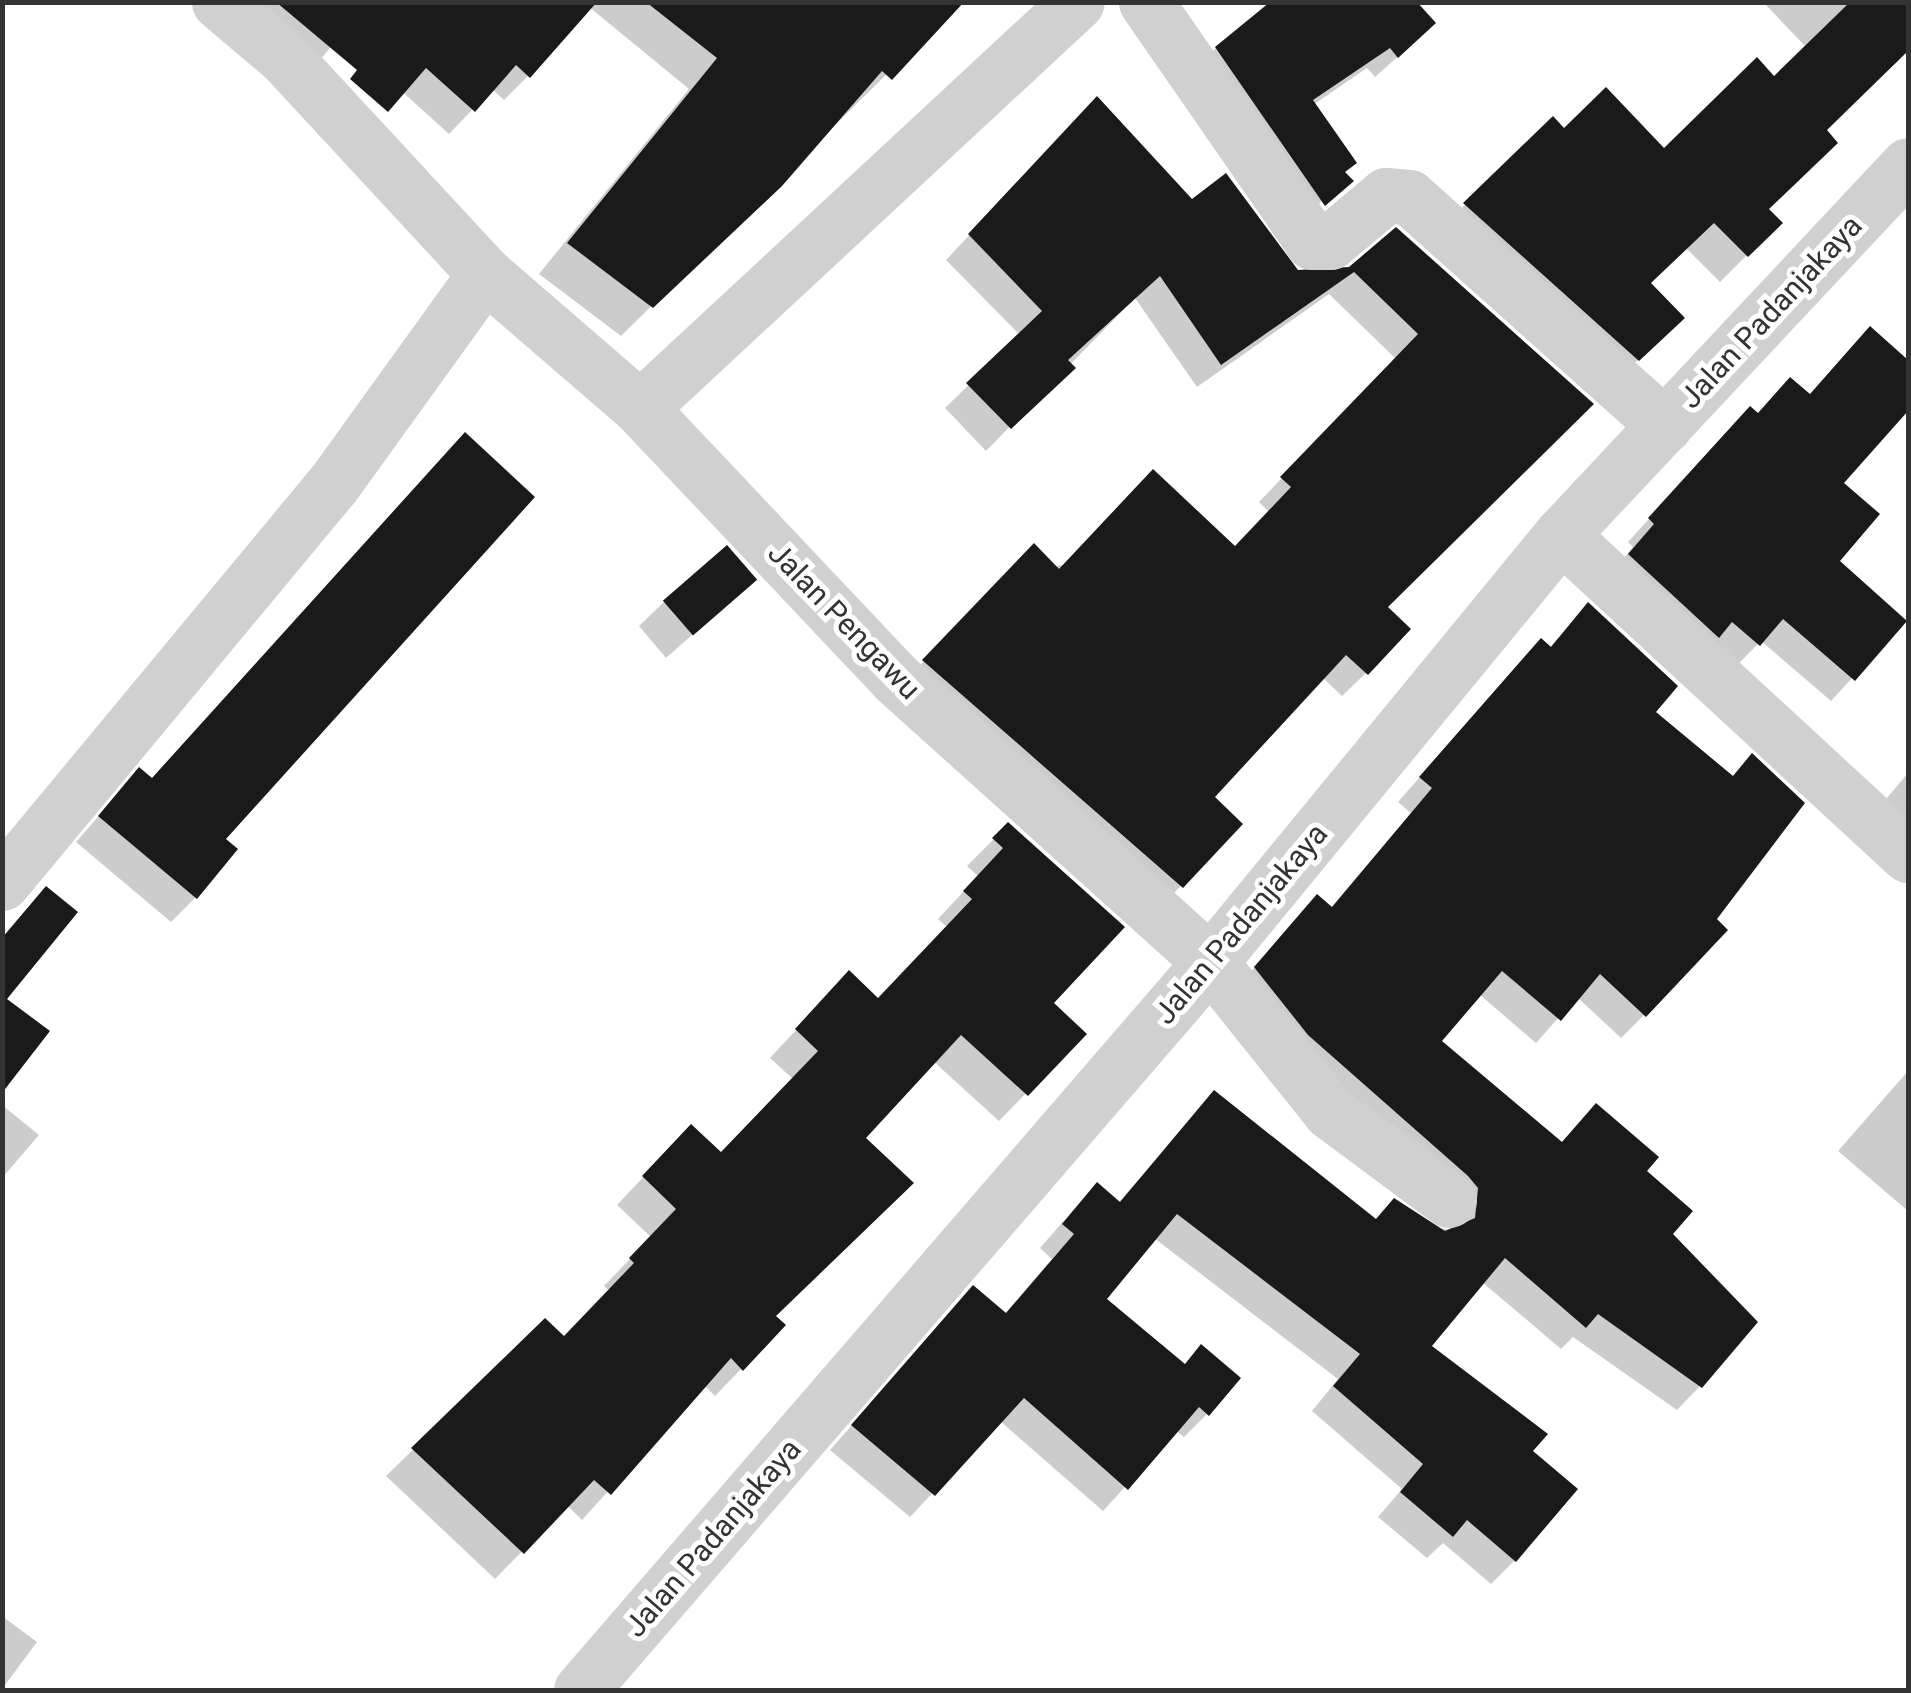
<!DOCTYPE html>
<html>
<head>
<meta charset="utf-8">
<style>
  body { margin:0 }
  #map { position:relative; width:1911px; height:1693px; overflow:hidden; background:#fff; font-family:Roboto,sans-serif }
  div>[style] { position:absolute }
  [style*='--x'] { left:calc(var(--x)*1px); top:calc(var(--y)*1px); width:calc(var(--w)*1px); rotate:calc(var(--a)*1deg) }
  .shadow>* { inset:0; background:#0003 }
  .building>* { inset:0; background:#1a1a1a; transform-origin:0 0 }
  .minor>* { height:55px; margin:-27.5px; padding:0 27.5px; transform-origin:27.5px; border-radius:27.5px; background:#d0d0d0 }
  span { translate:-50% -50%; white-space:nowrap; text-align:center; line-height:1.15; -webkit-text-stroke:10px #fff; paint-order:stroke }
  .street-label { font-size:30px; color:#333 }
  .frame { position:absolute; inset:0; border:5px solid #333; pointer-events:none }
</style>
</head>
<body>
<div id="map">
  <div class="shadow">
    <i style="clip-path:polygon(229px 2px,368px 2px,300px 84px)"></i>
    <i style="clip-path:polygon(453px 2px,528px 76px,504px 100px,492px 89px,449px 134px,386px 77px)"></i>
    <i style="clip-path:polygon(583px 2px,960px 2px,621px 336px,539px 274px,689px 89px)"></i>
    <i style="clip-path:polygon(1763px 2px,1908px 2px,1908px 48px,1824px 131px,1766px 210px,1779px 223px,1720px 282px,1686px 248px,1648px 284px,1655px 344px,1611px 385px,1438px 231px,1553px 119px,1564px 131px,1664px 151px,1774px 79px,1807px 48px)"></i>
    <i style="clip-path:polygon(1411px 45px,1375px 77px,1367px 68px,1313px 105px,1343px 174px,1302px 225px,1195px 70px,1216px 48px)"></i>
    <i style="clip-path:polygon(1074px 123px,1297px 273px,1350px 269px,1590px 404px,1385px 607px,1407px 629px,1366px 673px,1342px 696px,1322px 677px,1212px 797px,1181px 886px,1158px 909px,901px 685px,1011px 570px,1235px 549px,1269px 512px,1259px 502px,1396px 359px,1329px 294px,1197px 387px,1135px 298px,986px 451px,945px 408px,1020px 335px,946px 260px)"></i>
    <i style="clip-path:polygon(1870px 329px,1908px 363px,1908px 407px,1841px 483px,1837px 561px,1904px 621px,1831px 701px,1761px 641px,1736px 666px,1608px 578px,1633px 547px,1628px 542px,1729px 431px,1809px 396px)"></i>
    <i style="clip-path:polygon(754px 580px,666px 658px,639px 626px,664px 602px)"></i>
    <i style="clip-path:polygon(1588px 606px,1652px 712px,1731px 778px,1752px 757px,1644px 1015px,1621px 1038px,1577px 997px,1536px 1043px,1479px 994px,1439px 1041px,1560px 1144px,1596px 1106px,1643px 1171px,1670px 1234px,1700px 1386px,1677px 1410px,1573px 1337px,1561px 1349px,1482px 1282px,1428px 1346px,1529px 1452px,1515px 1560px,1491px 1584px,1443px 1543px,1427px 1558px,1378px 1517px,1402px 1489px,1312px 1411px,1338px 1379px,1154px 1238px,1103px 1299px,1207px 1414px,1184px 1437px,1176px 1431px,1103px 1511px,1000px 1421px,910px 1517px,830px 1450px,973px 1288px,1004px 1315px,1052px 1259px,1040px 1248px,1074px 1209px,1097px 1186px,1118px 1203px,1215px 1094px,1375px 1221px,1454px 1230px,1456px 1213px,1233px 992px,1317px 898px,1330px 909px,1411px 813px,1398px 802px,1518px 665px,1549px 648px)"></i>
    <i style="clip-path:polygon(139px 770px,222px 839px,195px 898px,171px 922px,76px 842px)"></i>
    <i style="clip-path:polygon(1908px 773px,1908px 830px,1881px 805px)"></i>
    <i style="clip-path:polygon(1008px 825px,1050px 1003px,1084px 1034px,999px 1121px,933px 1061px,862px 1138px,741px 1369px,715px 1396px,704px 1385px,582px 1520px,567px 1505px,495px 1579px,386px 1476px,545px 1321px,564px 1339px,610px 1291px,604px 1286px,651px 1237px,617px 1205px,665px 1154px,721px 1155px,794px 1080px,770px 1058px,823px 1001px,877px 1000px,947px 927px,938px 919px,978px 876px,967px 866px)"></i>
    <i style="clip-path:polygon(1908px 1071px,1908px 1211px,1838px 1151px)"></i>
    <i style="clip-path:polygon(2px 1105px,39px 1135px,2px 1178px)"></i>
    <i style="clip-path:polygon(2px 1616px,37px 1642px,2px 1689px)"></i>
  </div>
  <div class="building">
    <i style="clip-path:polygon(276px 2px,597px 2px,530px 78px,516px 65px,475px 112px,426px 68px,388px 112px,350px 79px,357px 70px)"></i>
    <i style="clip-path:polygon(646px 2px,964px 2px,892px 80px,882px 71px,782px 186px,653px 308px,567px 243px,717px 58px)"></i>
    <i style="clip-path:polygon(1270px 2px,1417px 2px,1436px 23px,1398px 58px,1390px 48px,1313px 100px,1357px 163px,1345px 172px,1354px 181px,1325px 206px,1215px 47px)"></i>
    <i style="clip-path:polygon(1850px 2px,1908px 2px,1908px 51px,1827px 130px,1838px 143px,1769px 209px,1783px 223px,1748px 257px,1714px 223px,1651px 283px,1685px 318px,1639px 361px,1463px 203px,1553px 116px,1564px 128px,1606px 87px,1664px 148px,1757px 57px,1774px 76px)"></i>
    <i style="clip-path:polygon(1097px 96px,1192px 199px,1226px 173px,1298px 270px,1349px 267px,1396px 227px,1594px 404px,1388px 607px,1411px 629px,1368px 675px,1346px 655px,1215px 797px,1243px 824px,1183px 888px,922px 660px,1034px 543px,1059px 569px,1153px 469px,1235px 546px,1291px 487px,1280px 477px,1418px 334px,1354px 272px,1221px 365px,1160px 276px,1068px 360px,1076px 368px,1011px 429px,966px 383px,1042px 311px,968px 234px)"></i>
    <i style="clip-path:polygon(1870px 326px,1908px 360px,1908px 411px,1844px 483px,1880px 514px,1840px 561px,1907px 621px,1855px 681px,1783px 619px,1760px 646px,1732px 622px,1719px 638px,1628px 554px,1654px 524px,1648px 518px,1750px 406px,1758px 413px,1790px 377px,1810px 394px)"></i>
    <i style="clip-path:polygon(465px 432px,535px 497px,226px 839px,238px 849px,197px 899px,98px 816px,139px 767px,152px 778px)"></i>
    <i style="left:727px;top:545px;width:46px;height:85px;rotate:49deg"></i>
    <i style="clip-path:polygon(1588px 602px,1678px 686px,1656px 712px,1733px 776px,1752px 753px,1805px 803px,1717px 919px,1728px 930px,1646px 1017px,1600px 974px,1561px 1021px,1502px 971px,1442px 1041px,1562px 1142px,1596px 1103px,1659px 1157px,1647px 1171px,1693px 1211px,1673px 1234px,1758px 1322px,1702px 1388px,1598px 1314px,1586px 1328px,1505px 1258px,1432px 1346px,1548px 1434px,1533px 1451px,1578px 1489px,1516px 1562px,1467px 1520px,1453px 1537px,1400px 1492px,1423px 1464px,1333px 1386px,1360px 1354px,1177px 1214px,1107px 1299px,1185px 1364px,1201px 1344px,1241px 1378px,1209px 1416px,1199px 1407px,1128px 1490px,1024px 1398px,935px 1496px,851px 1425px,973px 1285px,1006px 1313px,1074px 1234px,1062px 1224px,1097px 1182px,1120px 1202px,1214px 1090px,1376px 1219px,1394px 1198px,1445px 1231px,1475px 1218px,1478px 1188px,1468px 1176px,1308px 1035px,1254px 967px,1317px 894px,1332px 907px,1432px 788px,1419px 777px,1541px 638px,1551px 647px)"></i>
    <i style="clip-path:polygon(1008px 822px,1125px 927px,1054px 1003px,1087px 1034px,1028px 1096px,961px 1035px,866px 1138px,914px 1183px,776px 1316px,786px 1325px,743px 1371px,731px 1358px,611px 1495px,594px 1480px,524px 1554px,411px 1448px,545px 1318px,564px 1336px,634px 1263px,629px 1258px,676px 1209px,642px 1176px,691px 1124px,721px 1152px,818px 1051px,795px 1029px,849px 970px,878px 998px,972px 899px,963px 891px,1003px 848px,992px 838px)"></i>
    <i style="clip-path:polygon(46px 886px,78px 912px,7px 999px,50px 1031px,2px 1093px,2px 938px)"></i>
  </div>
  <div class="minor">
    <i style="--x:219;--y:2;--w:87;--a:40.3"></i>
    <i style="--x:285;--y:58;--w:294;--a:47.2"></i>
    <i style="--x:485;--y:274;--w:205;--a:40.8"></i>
    <i style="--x:640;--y:408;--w:371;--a:46.6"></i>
    <i style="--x:895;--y:678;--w:424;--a:42"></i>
    <i style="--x:1210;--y:962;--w:192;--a:51.3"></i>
    <i style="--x:1330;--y:1112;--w:148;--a:36.5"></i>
    <i style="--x:1146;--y:2;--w:292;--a:55.3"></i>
    <i style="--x:1312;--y:242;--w:18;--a:0"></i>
    <i style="--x:1330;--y:242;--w:73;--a:-40"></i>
    <i style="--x:1386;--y:195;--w:23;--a:5"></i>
    <i style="--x:1409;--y:197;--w:343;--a:41.8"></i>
    <i style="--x:640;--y:408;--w:596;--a:-42.89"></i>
    <i style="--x:1561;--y:535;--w:472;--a:42.7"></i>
    <i style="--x:2;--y:883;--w:520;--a:-50.31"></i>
    <i style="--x:334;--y:483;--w:258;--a:-54.2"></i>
    <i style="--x:581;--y:1690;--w:962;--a:-49.17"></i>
    <i style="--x:1210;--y:962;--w:553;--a:-50.58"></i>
    <i style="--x:1561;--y:535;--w:507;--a:-46.84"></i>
  </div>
  <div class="street-label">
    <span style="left:1771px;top:312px;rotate:-47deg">Jalan Padanjakaya</span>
    <span style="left:844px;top:621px;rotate:46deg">Jalan Pengawu</span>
    <span style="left:1241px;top:924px;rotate:-50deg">Jalan Padanjakaya</span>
    <span style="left:713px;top:1538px;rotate:-49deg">Jalan Padanjakaya</span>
  </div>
  <div class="frame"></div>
</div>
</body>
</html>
